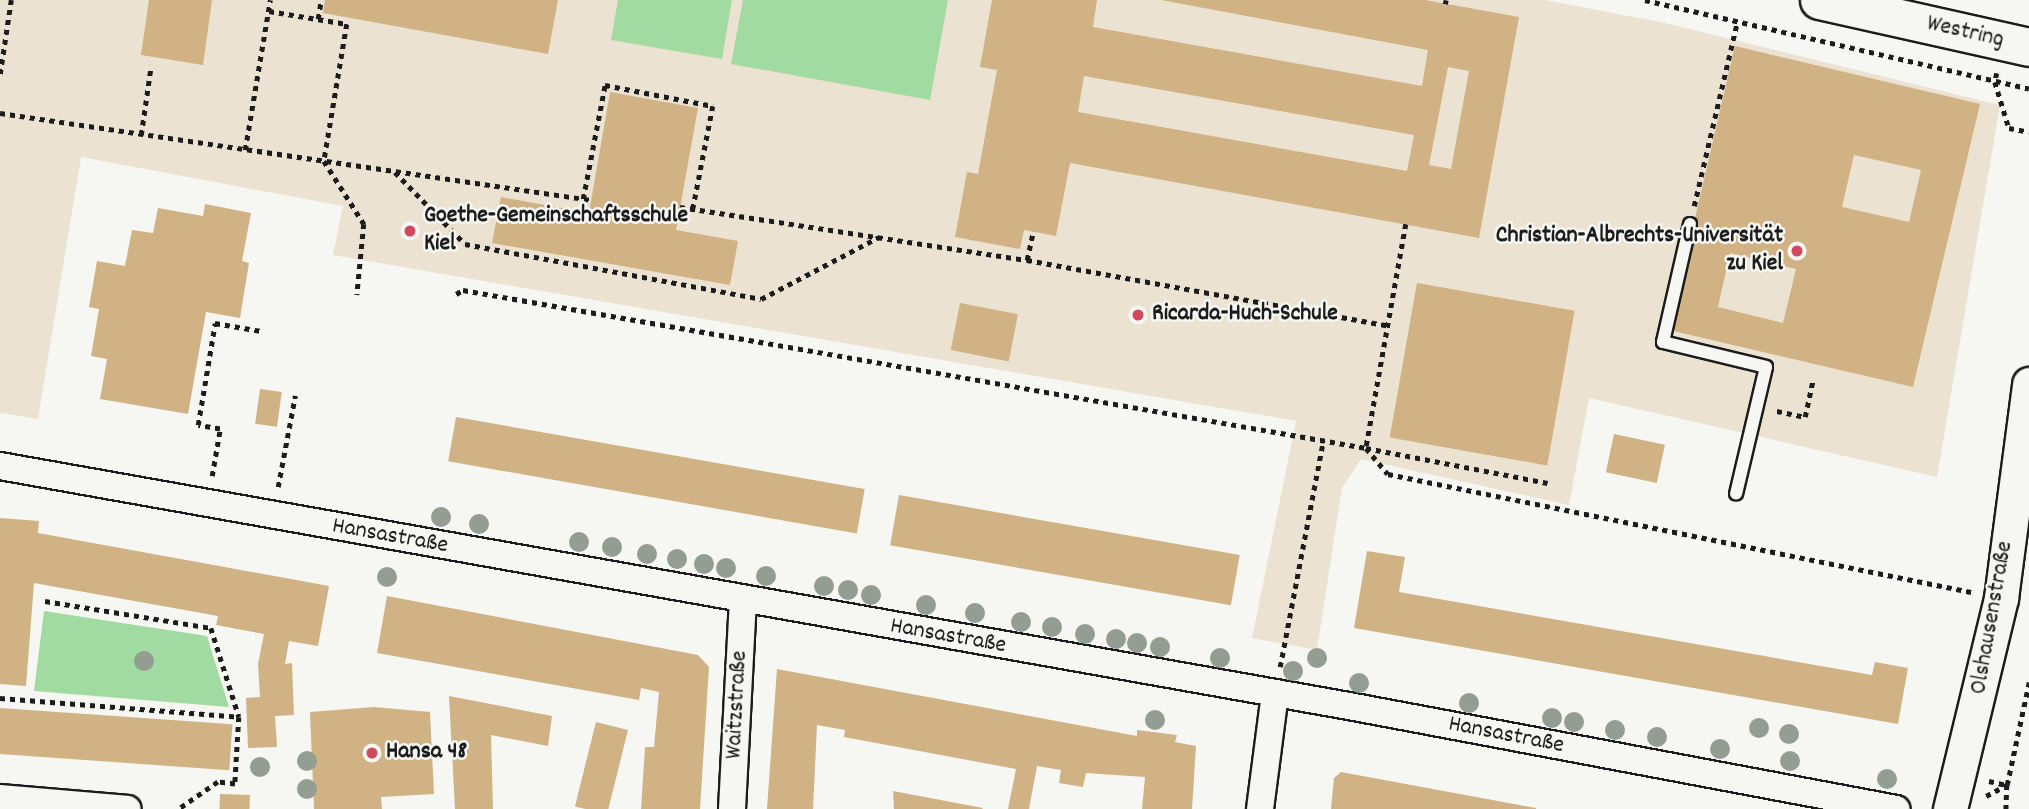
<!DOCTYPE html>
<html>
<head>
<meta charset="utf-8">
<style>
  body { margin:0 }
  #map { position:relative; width:2029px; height:809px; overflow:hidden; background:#f6f6f2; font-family:Dekko,sans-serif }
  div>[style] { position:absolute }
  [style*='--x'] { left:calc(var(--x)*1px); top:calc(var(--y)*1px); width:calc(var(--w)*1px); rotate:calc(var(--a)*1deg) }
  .built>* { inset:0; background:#ebe2d1 }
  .green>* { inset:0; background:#a2dba1 }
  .building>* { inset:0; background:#d0b284; transform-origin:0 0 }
  .path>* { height:4.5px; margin-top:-2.25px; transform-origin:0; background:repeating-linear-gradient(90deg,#1c1c1c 0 5px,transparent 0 10px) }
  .roads { filter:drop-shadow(2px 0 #1c1c1c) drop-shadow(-2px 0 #1c1c1c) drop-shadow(0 2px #1c1c1c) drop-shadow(0 -2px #1c1c1c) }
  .service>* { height:12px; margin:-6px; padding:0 6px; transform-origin:6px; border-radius:6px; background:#f6f6f2 }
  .minor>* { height:26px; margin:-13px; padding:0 13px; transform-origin:13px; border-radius:13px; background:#f6f6f2 }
  .tertiary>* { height:33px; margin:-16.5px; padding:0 16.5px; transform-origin:16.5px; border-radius:16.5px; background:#f6f6f2 }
  .secondary>* { height:37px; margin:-18.5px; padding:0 18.5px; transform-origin:18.5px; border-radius:18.5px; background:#f6f6f2 }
  .trees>* { width:20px; height:20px; margin:-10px; border-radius:50%; background:#949d92 }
  .dots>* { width:19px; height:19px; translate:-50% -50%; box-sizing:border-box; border:4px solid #f6f6f2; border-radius:50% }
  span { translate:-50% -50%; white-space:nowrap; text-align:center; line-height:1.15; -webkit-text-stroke:5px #f6f6f2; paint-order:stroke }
  .street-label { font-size:24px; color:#1c1c1c }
  .poi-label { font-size:24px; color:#1c1c1c; font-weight:700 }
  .left { translate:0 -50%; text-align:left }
  .right { translate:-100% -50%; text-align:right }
</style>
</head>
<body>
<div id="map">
  <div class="built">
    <i style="clip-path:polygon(0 0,1545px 0,1665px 23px,2000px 105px,1937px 477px,1589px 398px,1569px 505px,1361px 459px,1342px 488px,1317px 650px,1252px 638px,1296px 421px,333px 255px,343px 206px,81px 157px,38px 419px,0 413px)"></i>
  </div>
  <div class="green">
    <i style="clip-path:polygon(618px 0,732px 0,722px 59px,611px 40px)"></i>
    <i style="clip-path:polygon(743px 0,948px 0,930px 100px,731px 64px)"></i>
    <i style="clip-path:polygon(44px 611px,207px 636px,229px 707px,34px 691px)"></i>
  </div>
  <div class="building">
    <i style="clip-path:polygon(149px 0,212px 0,203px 65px,141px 55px)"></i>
    <i style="clip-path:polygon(325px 0,558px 0,548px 54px,323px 13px)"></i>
    <i style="clip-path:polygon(evenodd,992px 0,1097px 0,1093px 27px,1422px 86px,1428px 50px,1161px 0,1425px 0,1519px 17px,1479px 238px,1070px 163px,1056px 236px,1024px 230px,1020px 249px,955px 237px,967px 172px,978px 174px,997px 70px,980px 67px,992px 0,1448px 67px,1469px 71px,1451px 169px,1429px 165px,1448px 67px,992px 0,1084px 76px,1414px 135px,1407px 171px,1078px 112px,1084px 76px)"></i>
    <i style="clip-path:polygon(evenodd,1735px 46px,1980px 104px,1913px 387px,1669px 330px,1735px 46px,1854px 155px,1921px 170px,1909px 222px,1842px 207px,1854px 155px,1735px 46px,1730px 253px,1796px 269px,1783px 323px,1718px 307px,1730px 253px)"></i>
    <i style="clip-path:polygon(610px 92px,698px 108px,676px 230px,738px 241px,730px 285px,492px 243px,501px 197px,589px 213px)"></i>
    <i style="clip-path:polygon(205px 204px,251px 213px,242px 261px,249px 263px,240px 318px,206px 312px,188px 414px,100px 399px,107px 359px,91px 356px,99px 309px,89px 307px,97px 261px,125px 266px,132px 230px,153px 233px,158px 208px,203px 216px)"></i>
    <i style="left:1417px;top:283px;width:160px;height:157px;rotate:10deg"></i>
    <i style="left:960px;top:303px;width:59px;height:48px;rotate:11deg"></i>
    <i style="left:260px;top:389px;width:22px;height:35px;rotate:8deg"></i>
    <i style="left:456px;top:417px;width:415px;height:45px;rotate:10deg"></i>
    <i style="left:1614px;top:434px;width:52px;height:39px;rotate:12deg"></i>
    <i style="left:899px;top:495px;width:346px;height:51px;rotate:10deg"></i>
    <i style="clip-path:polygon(0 518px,39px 521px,38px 533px,329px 586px,318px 646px,289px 641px,285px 664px,292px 663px,294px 715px,275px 716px,277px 747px,248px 748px,246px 698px,260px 697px,258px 664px,264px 634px,216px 625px,218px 616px,34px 583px,26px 686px,0 684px)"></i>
    <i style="clip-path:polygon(1367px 551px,1405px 557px,1399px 592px,1872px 675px,1875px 662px,1908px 668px,1898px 724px,1354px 628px)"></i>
    <i style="clip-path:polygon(387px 596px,698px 655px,709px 667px,700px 809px,641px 809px,645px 747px,654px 747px,659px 692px,641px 688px,639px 700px,377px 653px)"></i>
    <i style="clip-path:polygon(777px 669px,1137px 736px,1137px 730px,1177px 735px,1175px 742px,1196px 746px,1192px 809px,1142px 809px,1145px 777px,1086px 773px,1083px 787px,1059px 783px,1061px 770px,1037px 766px,1029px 809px,1008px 809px,1016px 769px,844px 737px,845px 730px,817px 725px,813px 809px,767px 809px)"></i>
    <i style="clip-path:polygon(449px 696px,552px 716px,548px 746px,491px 735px,493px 809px,455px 809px)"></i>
    <i style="clip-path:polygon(374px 707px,430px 712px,434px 794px,381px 797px,382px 809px,314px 809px,310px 712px)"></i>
    <i style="left:0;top:708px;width:233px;height:46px;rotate:4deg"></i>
    <i style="left:596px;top:722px;width:33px;height:87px;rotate:14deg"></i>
    <i style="clip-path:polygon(1341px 772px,1536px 808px,1536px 809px,1331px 809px,1334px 778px)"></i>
    <i style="clip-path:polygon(893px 791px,983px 808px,982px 809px,894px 809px)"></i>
    <i style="left:220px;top:794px;width:30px;height:15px;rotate:2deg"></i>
  </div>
  <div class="path">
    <i style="--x:1645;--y:0;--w:394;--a:13"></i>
    <i style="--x:1445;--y:4;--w:4;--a:-76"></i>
    <i style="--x:269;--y:11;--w:79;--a:9.5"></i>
    <i style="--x:347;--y:24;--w:139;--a:99.5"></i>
    <i style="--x:324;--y:161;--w:75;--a:57.6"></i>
    <i style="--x:364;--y:224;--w:71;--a:95.6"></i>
    <i style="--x:318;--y:19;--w:19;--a:-81"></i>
    <i style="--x:1997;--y:73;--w:9;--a:103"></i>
    <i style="--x:1995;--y:82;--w:48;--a:73.1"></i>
    <i style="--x:2009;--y:128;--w:20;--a:11"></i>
    <i style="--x:0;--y:74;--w:75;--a:-81.5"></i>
    <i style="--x:0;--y:113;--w:597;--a:8.37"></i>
    <i style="--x:141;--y:135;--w:70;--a:-81.8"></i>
    <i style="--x:245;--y:150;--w:152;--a:-80.5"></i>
    <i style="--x:395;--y:172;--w:100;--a:45.8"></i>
    <i style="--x:465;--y:244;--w:301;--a:10.5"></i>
    <i style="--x:761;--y:299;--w:133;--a:-27.7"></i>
    <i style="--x:583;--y:199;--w:116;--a:-79.1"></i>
    <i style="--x:605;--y:85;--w:110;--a:11"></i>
    <i style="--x:713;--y:106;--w:105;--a:101"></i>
    <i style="--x:1694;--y:206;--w:189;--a:-76.8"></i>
    <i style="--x:680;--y:207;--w:351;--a:8.7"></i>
    <i style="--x:1027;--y:260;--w:29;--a:-78"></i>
    <i style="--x:1406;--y:224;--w:228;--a:100.1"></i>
    <i style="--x:1366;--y:448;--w:185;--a:10.9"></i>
    <i style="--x:1027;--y:260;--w:368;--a:10.3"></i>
    <i style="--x:456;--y:294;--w:8;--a:-30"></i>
    <i style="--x:463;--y:290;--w:917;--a:9.92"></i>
    <i style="--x:1366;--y:448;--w:34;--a:50"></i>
    <i style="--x:1388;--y:474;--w:595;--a:11.44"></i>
    <i style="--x:1777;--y:411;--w:29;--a:12"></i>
    <i style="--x:1805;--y:417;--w:38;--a:-78"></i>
    <i style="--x:212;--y:476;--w:48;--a:-80.3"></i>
    <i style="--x:220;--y:429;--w:22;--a:-170"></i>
    <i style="--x:198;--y:425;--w:103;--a:-80.5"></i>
    <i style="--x:215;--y:323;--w:47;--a:9.9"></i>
    <i style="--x:278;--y:487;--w:93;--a:-79.4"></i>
    <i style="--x:45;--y:601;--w:168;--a:9.2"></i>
    <i style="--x:211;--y:628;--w:93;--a:72.5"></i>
    <i style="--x:1280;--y:667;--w:230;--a:-79.2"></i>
    <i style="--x:0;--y:698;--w:240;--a:4.5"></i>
    <i style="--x:239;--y:717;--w:67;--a:93.4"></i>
    <i style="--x:235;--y:784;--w:17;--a:-173"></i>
    <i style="--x:218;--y:782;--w:47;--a:145.3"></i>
    <i style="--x:1989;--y:781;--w:18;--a:13"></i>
    <i style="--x:2007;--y:785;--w:24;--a:92"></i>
    <i style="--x:1986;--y:796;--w:24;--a:-28"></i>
    <i style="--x:2007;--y:785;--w:105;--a:-77.9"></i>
  </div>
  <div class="roads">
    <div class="service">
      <i style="--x:1690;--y:224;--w:121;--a:102.9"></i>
      <i style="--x:1663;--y:342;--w:106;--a:13.6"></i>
      <i style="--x:1766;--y:367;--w:130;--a:103.3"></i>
    </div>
    <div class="minor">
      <i style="--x:0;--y:466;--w:1370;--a:10.09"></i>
      <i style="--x:1349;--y:706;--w:557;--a:10.66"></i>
      <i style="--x:0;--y:798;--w:128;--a:4.9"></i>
      <i style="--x:732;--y:809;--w:207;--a:-87"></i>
      <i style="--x:1260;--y:809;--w:117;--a:-82.6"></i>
    </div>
    <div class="tertiary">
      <i style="--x:1950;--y:809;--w:217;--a:-76.4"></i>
      <i style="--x:2001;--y:598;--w:216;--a:-82.5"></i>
    </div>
    <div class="secondary">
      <i style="--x:1819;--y:0;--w:215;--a:12.6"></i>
    </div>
  </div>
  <div class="trees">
    <i style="left:441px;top:517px"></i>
    <i style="left:479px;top:524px"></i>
    <i style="left:579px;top:542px"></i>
    <i style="left:612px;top:547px"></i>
    <i style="left:647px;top:554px"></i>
    <i style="left:677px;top:559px"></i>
    <i style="left:704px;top:564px"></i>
    <i style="left:726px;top:568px"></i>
    <i style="left:766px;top:576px"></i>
    <i style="left:387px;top:577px"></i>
    <i style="left:824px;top:586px"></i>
    <i style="left:848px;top:590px"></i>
    <i style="left:871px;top:595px"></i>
    <i style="left:926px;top:605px"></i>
    <i style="left:975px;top:613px"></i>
    <i style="left:1021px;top:622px"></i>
    <i style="left:1052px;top:627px"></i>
    <i style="left:1085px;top:634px"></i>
    <i style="left:1116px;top:639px"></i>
    <i style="left:1137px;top:643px"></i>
    <i style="left:1160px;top:647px"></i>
    <i style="left:1220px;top:658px"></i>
    <i style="left:1317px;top:658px"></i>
    <i style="left:144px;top:661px"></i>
    <i style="left:1293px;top:671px"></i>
    <i style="left:1359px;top:683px"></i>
    <i style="left:1469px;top:703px"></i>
    <i style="left:1552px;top:718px"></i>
    <i style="left:1155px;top:720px"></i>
    <i style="left:1574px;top:722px"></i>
    <i style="left:1759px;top:728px"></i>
    <i style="left:1615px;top:730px"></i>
    <i style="left:1789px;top:734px"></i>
    <i style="left:1657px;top:737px"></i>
    <i style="left:1720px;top:749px"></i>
    <i style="left:307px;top:761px"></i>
    <i style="left:1790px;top:761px"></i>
    <i style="left:260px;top:767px"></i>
    <i style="left:1887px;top:779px"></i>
    <i style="left:307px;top:789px"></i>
  </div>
  <div class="dots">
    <i style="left:410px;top:231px;background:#d1495b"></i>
    <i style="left:1797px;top:251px;background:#d1495b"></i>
    <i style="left:1138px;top:315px;background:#d1495b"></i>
    <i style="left:372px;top:753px;background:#d1495b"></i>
  </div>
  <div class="street-label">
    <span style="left:1965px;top:33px;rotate:13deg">Westring</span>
    <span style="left:390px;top:537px;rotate:10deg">Hansastraße</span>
    <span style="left:1993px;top:618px;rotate:-80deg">Olshausenstraße</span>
    <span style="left:948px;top:637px;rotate:10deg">Hansastraße</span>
    <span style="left:738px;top:705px;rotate:-87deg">Waitzstraße</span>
    <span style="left:1506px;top:736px;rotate:11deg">Hansastraße</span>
  </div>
  <div class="poi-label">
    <span class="left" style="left:424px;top:231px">Goethe-Gemeinschaftsschule<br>Kiel</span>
    <span class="right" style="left:1783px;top:251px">Christian-Albrechts-Universität<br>zu Kiel</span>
    <span class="left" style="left:1152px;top:315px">Ricarda-Huch-Schule</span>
    <span class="left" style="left:386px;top:753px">Hansa 48</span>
  </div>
</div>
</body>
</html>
